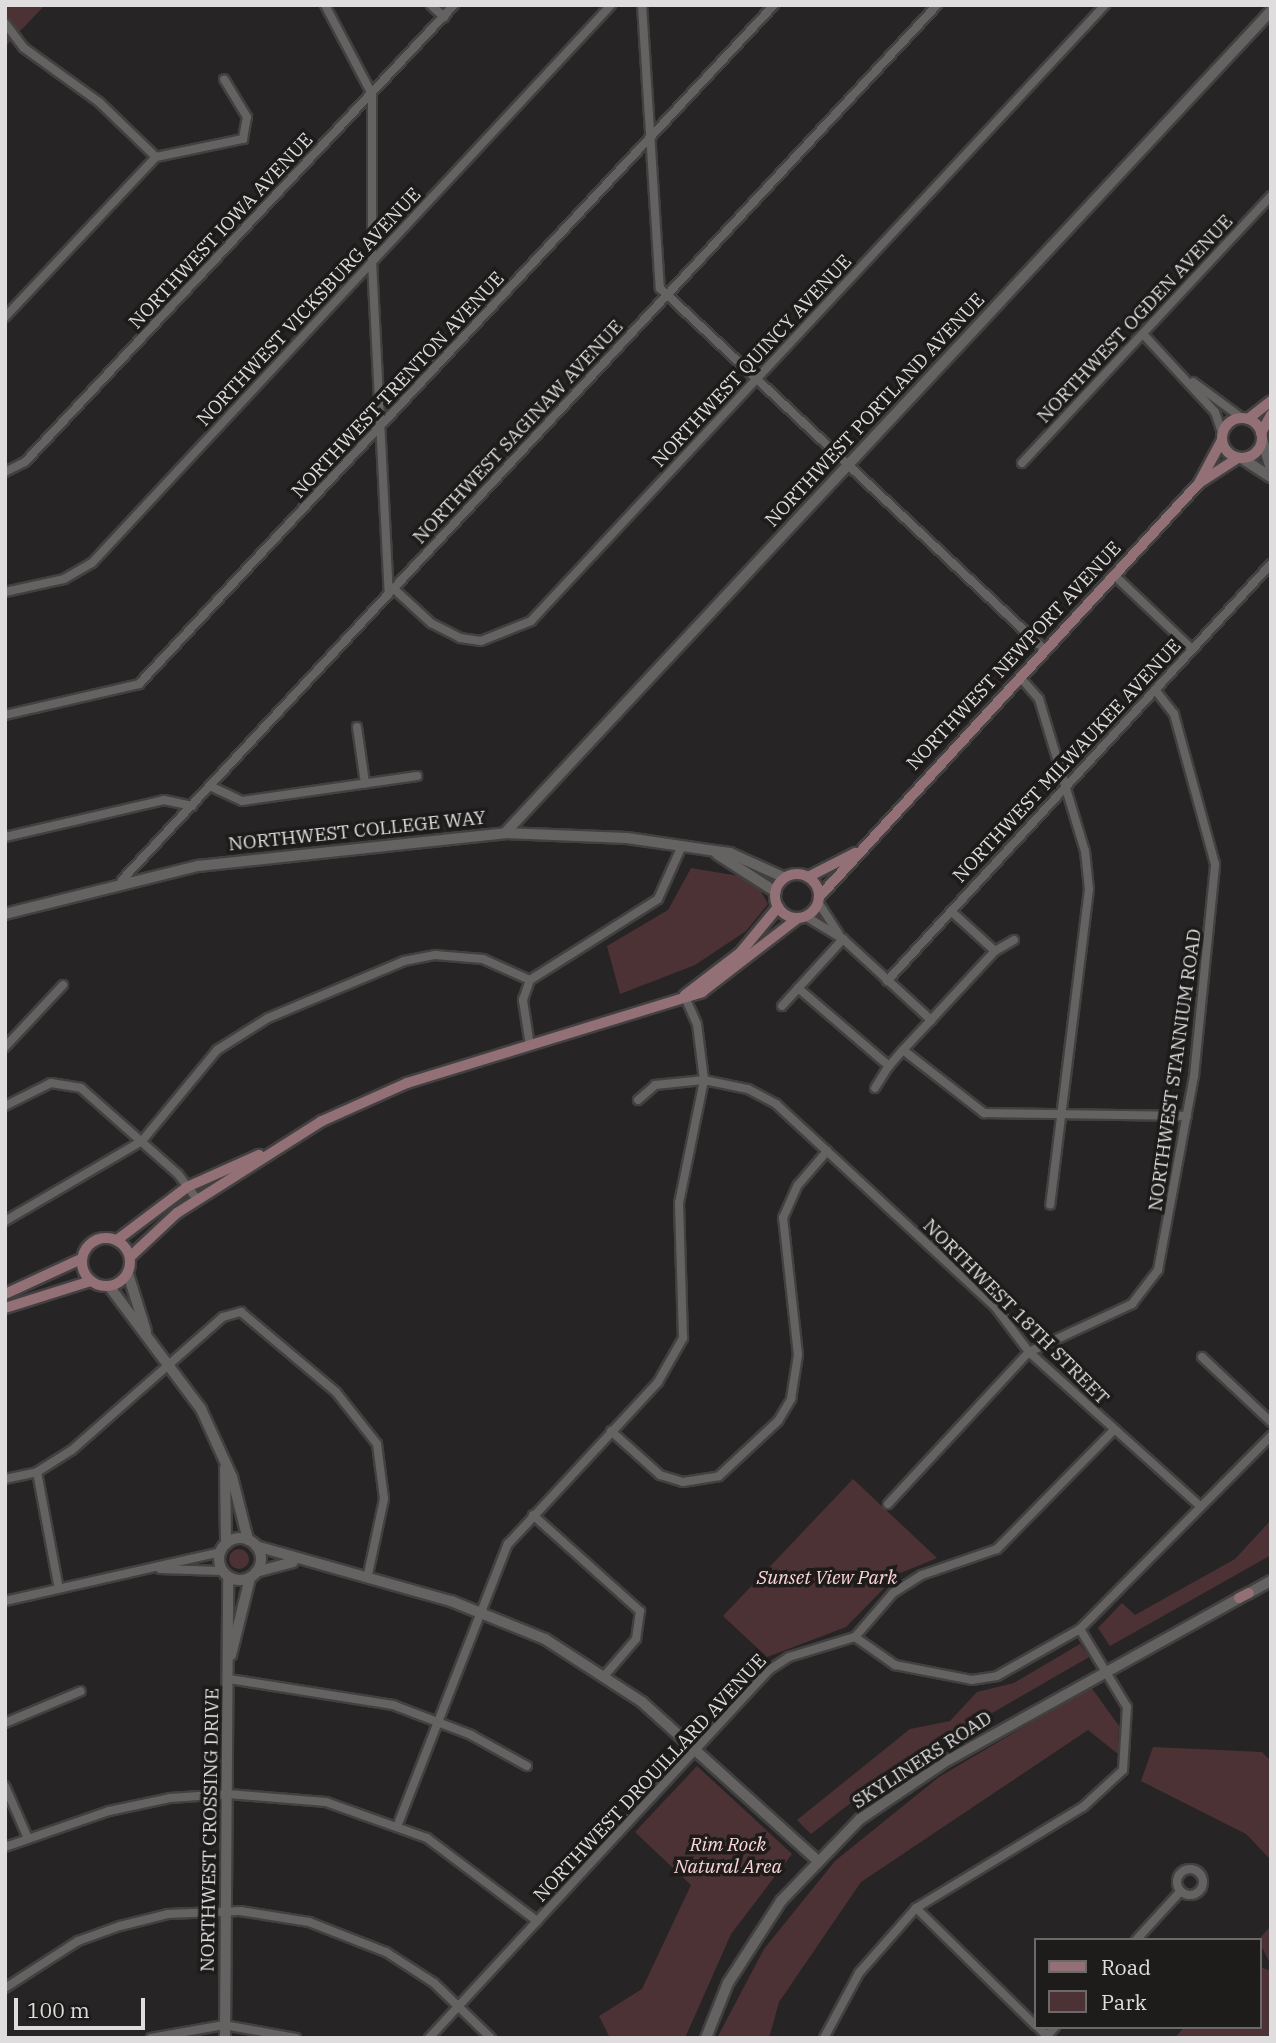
<!DOCTYPE html>
<html>
<head>
<meta charset="utf-8">
<style>
  body { margin:0 }
  #map { position:relative; width:1276px; height:2043px; overflow:hidden; background:#272425; font-family:"IBM Plex Serif",serif }
  div>[style] { position:absolute }
  [style*='--x'] { left:calc(var(--x)*1px); top:calc(var(--y)*1px); width:calc(var(--w)*1px); rotate:calc(var(--a)*1deg) }
  .green>* { inset:0; background:#4d3235 }
  .round { border-radius:50% }
  .roads { filter:drop-shadow(2px 0 #424040) drop-shadow(-2px 0 #424040) drop-shadow(0 2px #424040) drop-shadow(0 -2px #424040) }
  .minor>* { height:8px; margin:-4px; padding:0 4px; transform-origin:4px; border-radius:4px; background:#656262 }
  .minor>.ring { margin:-4px; padding:0; box-sizing:content-box; background:none; border:8px solid #656262; border-radius:50% }
  .tertiary>* { height:10px; margin:-5px; padding:0 5px; transform-origin:5px; border-radius:5px; background:#656262 }
  .tertiary>.ring { margin:-5px; padding:0; box-sizing:content-box; background:none; border:10px solid #656262; border-radius:50% }
  .secondary>* { height:10px; margin:-5px; padding:0 5px; transform-origin:5px; border-radius:5px; background:#937075 }
  .secondary>.ring { margin:-5px; padding:0; box-sizing:content-box; background:none; border:10px solid #937075; border-radius:50% }
  span { translate:-50% -50%; white-space:nowrap; text-align:center; line-height:1.15; -webkit-text-stroke:7px #1e1b1b; paint-order:stroke }
  .street-label { font-size:19px; color:#dfdddd }
  .park-label { font-size:19px; color:#fed7db; font-style:italic }
  .frame { position:absolute; inset:0; border:7px solid #dfdddd; pointer-events:none }
  .legend { position:absolute; left:1034px; top:1938px; width:228px; height:91px; box-sizing:border-box; background:#1e1b1b; border:2px solid #6b6969; margin:0; padding:9px 12px; list-style:none; font-size:21px; color:#dfdddd }
  .legend li { display:flex; align-items:center; gap:14px; height:35px }
  .legend b { width:35px; border:2px solid #6b6969 }
  .scale { position:absolute; left:14px; top:1998px; width:131px; height:32px; box-sizing:border-box; border:4px solid #dfdddd; border-top:0; padding-left:9px; font-size:21px; line-height:24px; white-space:nowrap; color:#dfdddd; -webkit-text-stroke:5px #1e1b1b; paint-order:stroke }
</style>
</head>
<body>
<div id="map">
  <div class="green">
    <i style="clip-path:polygon(5px 5px,45px 5px,5px 47px)"></i>
    <i style="clip-path:polygon(691px 868px,739px 876px,759px 888px,768px 904px,746px 931px,695px 965px,620px 994px,607px 946px,668px 910px)"></i>
    <i style="clip-path:polygon(853px 1479px,937px 1558px,898px 1574px,846px 1627px,767px 1657px,723px 1616px)"></i>
    <i style="clip-path:polygon(1271px 1520px,1271px 1555px,1110px 1646px,1098px 1628px,1122px 1603px,1135px 1615px,1235px 1559px)"></i>
    <i class="round" style="left:229px;top:1549px;width:20px;height:20px"></i>
    <i style="clip-path:polygon(1080px 1644px,1089px 1657px,890px 1772px,811px 1834px,797px 1820px,910px 1729px,950px 1721px,977px 1692px,1014px 1683px)"></i>
    <i style="clip-path:polygon(1091px 1687px,1119px 1726px,1118px 1754px,1088px 1730px,861px 1882px,779px 2002px,769px 2038px,717px 2038px,764px 1949px,835px 1861px,939px 1777px)"></i>
    <i style="clip-path:polygon(1153px 1747px,1262px 1752px,1271px 1761px,1271px 1860px,1246px 1834px,1141px 1781px)"></i>
    <i style="clip-path:polygon(697px 1766px,792px 1854px,731px 1934px,685px 2038px,610px 2038px,599px 2016px,642px 1989px,691px 1885px,635px 1832px)"></i>
    <i style="clip-path:polygon(1271px 1926px,1271px 1965px,1258px 1940px)"></i>
    <i style="clip-path:polygon(1260px 1967px,1271px 1971px,1271px 2038px,1175px 2038px,1184px 2027px,1260px 2027px)"></i>
  </div>
  <div class="roads">
    <div class="minor">
      <i style="--x:325;--y:5;--w:101;--a:62.2"></i>
      <i style="--x:372;--y:94;--w:168;--a:90"></i>
      <i style="--x:372;--y:262;--w:331;--a:87.1"></i>
      <i style="--x:431;--y:5;--w:18;--a:43"></i>
      <i style="--x:642;--y:5;--w:284;--a:86.4"></i>
      <i style="--x:660;--y:288;--w:528;--a:43.24"></i>
      <i style="--x:5;--y:23;--w:31;--a:53"></i>
      <i style="--x:24;--y:48;--w:92;--a:35.8"></i>
      <i style="--x:99;--y:102;--w:79;--a:44"></i>
      <i style="--x:5;--y:317;--w:220;--a:-46.7"></i>
      <i style="--x:156;--y:157;--w:89;--a:-11.7"></i>
      <i style="--x:243;--y:139;--w:22;--a:-80"></i>
      <i style="--x:247;--y:117;--w:44;--a:-121.2"></i>
      <i style="--x:1143;--y:334;--w:106;--a:47.3"></i>
      <i style="--x:1215;--y:412;--w:21;--a:71"></i>
      <i style="--x:1193;--y:382;--w:61;--a:36.3"></i>
      <i style="--x:1022;--y:463;--w:365;--a:-47"></i>
      <i style="--x:5;--y:472;--w:22;--a:-27"></i>
      <i style="--x:25;--y:462;--w:627;--a:-46.81"></i>
      <i style="--x:1114;--y:575;--w:108;--a:43.5"></i>
      <i style="--x:393;--y:588;--w:52;--a:42.6"></i>
      <i style="--x:431;--y:623;--w:33;--a:27"></i>
      <i style="--x:460;--y:638;--w:21;--a:8"></i>
      <i style="--x:481;--y:641;--w:54;--a:-21.8"></i>
      <i style="--x:531;--y:621;--w:842;--a:-47.02"></i>
      <i style="--x:5;--y:592;--w:60;--a:-12.4"></i>
      <i style="--x:64;--y:579;--w:32;--a:-30"></i>
      <i style="--x:92;--y:563;--w:762;--a:-47.07"></i>
      <i style="--x:1020;--y:677;--w:29;--a:49"></i>
      <i style="--x:1039;--y:699;--w:159;--a:73.2"></i>
      <i style="--x:1085;--y:851;--w:38;--a:84"></i>
      <i style="--x:1089;--y:889;--w:318;--a:97"></i>
      <i style="--x:5;--y:715;--w:138;--a:-13"></i>
      <i style="--x:139;--y:684;--w:930;--a:-46.92"></i>
      <i style="--x:357;--y:727;--w:57;--a:81.9"></i>
      <i style="--x:210;--y:786;--w:35;--a:25"></i>
      <i style="--x:242;--y:801;--w:177;--a:-8.1"></i>
      <i style="--x:5;--y:837;--w:163;--a:-13.1"></i>
      <i style="--x:164;--y:800;--w:29;--a:12"></i>
      <i style="--x:122;--y:880;--w:1196;--a:-47.03"></i>
      <i style="--x:818;--y:902;--w:38;--a:57"></i>
      <i style="--x:951;--y:911;--w:59;--a:42.3"></i>
      <i style="--x:805;--y:916;--w:44;--a:31.2"></i>
      <i style="--x:843;--y:939;--w:120;--a:42.6"></i>
      <i style="--x:931;--y:1020;--w:41;--a:133"></i>
      <i style="--x:903;--y:1050;--w:103;--a:37.9"></i>
      <i style="--x:984;--y:1113;--w:203;--a:0.8"></i>
      <i style="--x:887;--y:981;--w:567;--a:-47.36"></i>
      <i style="--x:798;--y:988;--w:120;--a:40.6"></i>
      <i style="--x:889;--y:1066;--w:21;--a:-49"></i>
      <i style="--x:782;--y:1006;--w:91;--a:-47.7"></i>
      <i style="--x:931;--y:1020;--w:94;--a:-47.2"></i>
      <i style="--x:995;--y:951;--w:22;--a:-30"></i>
      <i style="--x:530;--y:1046;--w:47;--a:-98.7"></i>
      <i style="--x:523;--y:1000;--w:21;--a:-71"></i>
      <i style="--x:530;--y:980;--w:151;--a:-32.3"></i>
      <i style="--x:658;--y:899;--w:56;--a:-65.7"></i>
      <i style="--x:5;--y:1047;--w:85;--a:-46.9"></i>
      <i style="--x:875;--y:1088;--w:26;--a:-58"></i>
      <i style="--x:638;--y:1100;--w:23;--a:-41"></i>
      <i style="--x:655;--y:1085;--w:49;--a:-5.8"></i>
      <i style="--x:704;--y:1080;--w:45;--a:11.6"></i>
      <i style="--x:748;--y:1089;--w:32;--a:28"></i>
      <i style="--x:776;--y:1104;--w:300;--a:42.8"></i>
      <i style="--x:996;--y:1308;--w:55;--a:53.1"></i>
      <i style="--x:1029;--y:1352;--w:230;--a:42"></i>
      <i style="--x:5;--y:1106;--w:51;--a:-26.6"></i>
      <i style="--x:51;--y:1083;--w:30;--a:9"></i>
      <i style="--x:81;--y:1088;--w:130;--a:41.6"></i>
      <i style="--x:178;--y:1174;--w:31;--a:53"></i>
      <i style="--x:5;--y:1221;--w:159;--a:-30.3"></i>
      <i style="--x:142;--y:1141;--w:118;--a:-50.5"></i>
      <i style="--x:217;--y:1050;--w:60;--a:-32.1"></i>
      <i style="--x:268;--y:1018;--w:147;--a:-22.7"></i>
      <i style="--x:404;--y:961;--w:32;--a:-11"></i>
      <i style="--x:435;--y:955;--w:48;--a:4.8"></i>
      <i style="--x:483;--y:959;--w:51;--a:24.1"></i>
      <i style="--x:1202;--y:1357;--w:95;--a:43.3"></i>
      <i style="--x:611;--y:1431;--w:66;--a:41.9"></i>
      <i style="--x:660;--y:1475;--w:24;--a:17"></i>
      <i style="--x:683;--y:1482;--w:36;--a:-9"></i>
      <i style="--x:719;--y:1476;--w:81;--a:-43"></i>
      <i style="--x:778;--y:1421;--w:26;--a:-59"></i>
      <i style="--x:791;--y:1399;--w:45;--a:-81"></i>
      <i style="--x:798;--y:1355;--w:138;--a:-96.2"></i>
      <i style="--x:783;--y:1218;--w:36;--a:-66"></i>
      <i style="--x:798;--y:1185;--w:45;--a:-49.5"></i>
      <i style="--x:37;--y:1472;--w:114;--a:79.4"></i>
      <i style="--x:5;--y:1479;--w:33;--a:-12"></i>
      <i style="--x:37;--y:1472;--w:41;--a:-32.2"></i>
      <i style="--x:72;--y:1450;--w:201;--a:-41.4"></i>
      <i style="--x:223;--y:1317;--w:19;--a:-16"></i>
      <i style="--x:241;--y:1312;--w:124;--a:40.1"></i>
      <i style="--x:336;--y:1392;--w:66;--a:51.7"></i>
      <i style="--x:377;--y:1444;--w:55;--a:82.7"></i>
      <i style="--x:384;--y:1499;--w:77;--a:102"></i>
      <i style="--x:888;--y:1504;--w:207;--a:-47.2"></i>
      <i style="--x:1029;--y:1352;--w:114;--a:-25"></i>
      <i style="--x:1132;--y:1304;--w:43;--a:-52.6"></i>
      <i style="--x:1158;--y:1270;--w:197;--a:-79.5"></i>
      <i style="--x:1194;--y:1076;--w:213;--a:-84.3"></i>
      <i style="--x:1215;--y:864;--w:156;--a:-105.3"></i>
      <i style="--x:1174;--y:714;--w:31;--a:-128"></i>
      <i style="--x:533;--y:1515;--w:144;--a:41.9"></i>
      <i style="--x:640;--y:1611;--w:28;--a:98"></i>
      <i style="--x:636;--y:1639;--w:48;--a:130.7"></i>
      <i style="--x:160;--y:1569;--w:62;--a:1.8"></i>
      <i style="--x:5;--y:1601;--w:221;--a:-12.8"></i>
      <i style="--x:855;--y:1637;--w:49;--a:35"></i>
      <i style="--x:895;--y:1665;--w:78;--a:11"></i>
      <i style="--x:972;--y:1680;--w:25;--a:-9"></i>
      <i style="--x:997;--y:1676;--w:95;--a:-29.5"></i>
      <i style="--x:1080;--y:1629;--w:272;--a:-45.3"></i>
      <i style="--x:229;--y:1679;--w:166;--a:9"></i>
      <i style="--x:393;--y:1705;--w:84;--a:21"></i>
      <i style="--x:471;--y:1735;--w:64;--a:29"></i>
      <i style="--x:5;--y:1723;--w:82;--a:-22.8"></i>
      <i style="--x:5;--y:1786;--w:55;--a:66.3"></i>
      <i style="--x:398;--y:1824;--w:301;--a:-68.6"></i>
      <i style="--x:508;--y:1544;--w:221;--a:-47.2"></i>
      <i style="--x:658;--y:1382;--w:51;--a:-60.4"></i>
      <i style="--x:683;--y:1338;--w:135;--a:-91.7"></i>
      <i style="--x:679;--y:1203;--w:126;--a:-78.5"></i>
      <i style="--x:704;--y:1080;--w:56;--a:-97.1"></i>
      <i style="--x:697;--y:1024;--w:32;--a:-114"></i>
      <i style="--x:5;--y:1847;--w:110;--a:-19.1"></i>
      <i style="--x:109;--y:1811;--w:62;--a:-12"></i>
      <i style="--x:170;--y:1798;--w:58;--a:-3.9"></i>
      <i style="--x:228;--y:1794;--w:98;--a:4.7"></i>
      <i style="--x:326;--y:1802;--w:107;--a:19.6"></i>
      <i style="--x:427;--y:1838;--w:138;--a:37"></i>
      <i class="ring" style="left:1177px;top:1869px;width:18px;height:18px"></i>
      <i style="--x:916;--y:1908;--w:168;--a:44.5"></i>
      <i style="--x:1136;--y:1940;--w:65;--a:-47.5"></i>
      <i style="--x:5;--y:1988;--w:87;--a:-32.8"></i>
      <i style="--x:78;--y:1941;--w:45;--a:-19.7"></i>
      <i style="--x:120;--y:1926;--w:49;--a:-14"></i>
      <i style="--x:168;--y:1914;--w:72;--a:-2.4"></i>
      <i style="--x:240;--y:1911;--w:70;--a:9.1"></i>
      <i style="--x:309;--y:1922;--w:83;--a:21.3"></i>
      <i style="--x:386;--y:1952;--w:57;--a:32.9"></i>
      <i style="--x:434;--y:1983;--w:79;--a:44"></i>
      <i style="--x:1038;--y:2027;--w:16;--a:45"></i>
      <i style="--x:151;--y:2038;--w:74;--a:-10.1"></i>
      <i style="--x:224;--y:2025;--w:73;--a:10.2"></i>
      <i style="--x:429;--y:2038;--w:501;--a:-47.26"></i>
      <i style="--x:769;--y:1670;--w:24;--a:-33"></i>
      <i style="--x:789;--y:1657;--w:69;--a:-16.9"></i>
      <i style="--x:855;--y:1637;--w:58;--a:-49.2"></i>
      <i style="--x:893;--y:1593;--w:34;--a:-32"></i>
      <i style="--x:922;--y:1575;--w:79;--a:-19.1"></i>
      <i style="--x:997;--y:1549;--w:167;--a:-45.5"></i>
      <i style="--x:824;--y:2038;--w:74;--a:-61.7"></i>
      <i style="--x:859;--y:1973;--w:86;--a:-48.8"></i>
      <i style="--x:916;--y:1908;--w:195;--a:-31.2"></i>
      <i style="--x:1083;--y:1807;--w:54;--a:-42.8"></i>
      <i style="--x:1123;--y:1770;--w:63;--a:-86.4"></i>
      <i style="--x:1127;--y:1707;--w:91;--a:-121.1"></i>
      <i style="--x:1045;--y:2038;--w:15;--a:-48"></i>
    </div>
    <div class="tertiary">
      <i style="--x:1262;--y:439;--w:30;--a:73"></i>
      <i style="--x:1243;--y:459;--w:33;--a:33"></i>
      <i style="--x:505;--y:833;--w:1124;--a:-47.02"></i>
      <i style="--x:717;--y:854;--w:70;--a:32.8"></i>
      <i style="--x:5;--y:914;--w:199;--a:-14"></i>
      <i style="--x:198;--y:866;--w:309;--a:-6.1"></i>
      <i style="--x:505;--y:833;--w:122;--a:2.3"></i>
      <i style="--x:627;--y:838;--w:104;--a:8.3"></i>
      <i style="--x:730;--y:853;--w:60;--a:24.4"></i>
      <i style="--x:128;--y:1274;--w:60;--a:72.5"></i>
      <i style="--x:109;--y:1286;--w:154;--a:53.2"></i>
      <i style="--x:201;--y:1409;--w:75;--a:65.5"></i>
      <i style="--x:232;--y:1477;--w:65;--a:75.7"></i>
      <i style="--x:225;--y:1468;--w:76;--a:89.2"></i>
      <i class="ring" style="left:219px;top:1538px;width:32px;height:32px"></i>
      <i style="--x:256;--y:1546;--w:203;--a:15.8"></i>
      <i style="--x:451;--y:1601;--w:101;--a:22"></i>
      <i style="--x:545;--y:1639;--w:116;--a:33"></i>
      <i style="--x:642;--y:1702;--w:237;--a:42.1"></i>
      <i style="--x:256;--y:1572;--w:38;--a:-15"></i>
      <i style="--x:1249;--y:1593;--w:25;--a:-29"></i>
      <i style="--x:231;--y:1655;--w:79;--a:-76.1"></i>
      <i style="--x:225;--y:2038;--w:461;--a:-89.6"></i>
      <i style="--x:706;--y:2038;--w:59;--a:-68.2"></i>
      <i style="--x:728;--y:1983;--w:98;--a:-57.1"></i>
      <i style="--x:781;--y:1901;--w:114;--a:-46.1"></i>
      <i style="--x:860;--y:1819;--w:100;--a:-34"></i>
      <i style="--x:943;--y:1763;--w:339;--a:-29.1"></i>
    </div>
    <div class="secondary">
      <i class="ring" style="left:1222px;top:418px;width:30px;height:30px"></i>
      <i style="--x:1248;--y:419;--w:29;--a:-38"></i>
      <i style="--x:1261;--y:433;--w:21;--a:-61"></i>
      <i style="--x:1199;--y:483;--w:46;--a:-32.7"></i>
      <i class="ring" style="left:775px;top:874px;width:34px;height:34px"></i>
      <i style="--x:808;--y:877;--w:53;--a:-27.1"></i>
      <i style="--x:819;--y:897;--w:562;--a:-47.45"></i>
      <i style="--x:1199;--y:483;--w:47;--a:-61.8"></i>
      <i style="--x:685;--y:995;--w:69;--a:-37.4"></i>
      <i style="--x:740;--y:953;--w:60;--a:-50.4"></i>
      <i class="ring" style="left:82px;top:1238px;width:38px;height:38px"></i>
      <i style="--x:117;--y:1240;--w:88;--a:-37.1"></i>
      <i style="--x:187;--y:1187;--w:79;--a:-24"></i>
      <i style="--x:131;--y:1256;--w:63;--a:-43.1"></i>
      <i style="--x:177;--y:1213;--w:172;--a:-32.4"></i>
      <i style="--x:322;--y:1121;--w:93;--a:-24.1"></i>
      <i style="--x:407;--y:1083;--w:309;--a:-17.1"></i>
      <i style="--x:702;--y:992;--w:121;--a:-37.6"></i>
      <i style="--x:5;--y:1294;--w:84;--a:-24.7"></i>
      <i style="--x:5;--y:1308;--w:90;--a:-17.4"></i>
      <i style="--x:1239;--y:1598;--w:11;--a:-27"></i>
    </div>
  </div>
  <div class="street-label">
    <span style="left:221px;top:231px;rotate:-47deg">NORTHWEST IOWA AVENUE</span>
    <span style="left:309px;top:307px;rotate:-47deg">NORTHWEST VICKSBURG AVENUE</span>
    <span style="left:1135px;top:319px;rotate:-47deg">NORTHWEST OGDEN AVENUE</span>
    <span style="left:752px;top:361px;rotate:-47deg">NORTHWEST QUINCY AVENUE</span>
    <span style="left:398px;top:385px;rotate:-47deg">NORTHWEST TRENTON AVENUE</span>
    <span style="left:875px;top:410px;rotate:-47deg">NORTHWEST PORTLAND AVENUE</span>
    <span style="left:518px;top:432px;rotate:-47deg">NORTHWEST SAGINAW AVENUE</span>
    <span style="left:1014px;top:656px;rotate:-47deg">NORTHWEST NEWPORT AVENUE</span>
    <span style="left:1067px;top:761px;rotate:-47deg">NORTHWEST MILWAUKEE AVENUE</span>
    <span style="left:357px;top:831px;rotate:-6deg">NORTHWEST COLLEGE WAY</span>
    <span style="left:1175px;top:1070px;rotate:-82deg">NORTHWEST STANNIUM ROAD</span>
    <span style="left:1016px;top:1312px;rotate:45deg">NORTHWEST 18TH STREET</span>
    <span style="left:922px;top:1760px;rotate:-33deg">SKYLINERS ROAD</span>
    <span style="left:650px;top:1778px;rotate:-47deg">NORTHWEST DROUILLARD AVENUE</span>
    <span style="left:210px;top:1830px;rotate:-89deg">NORTHWEST CROSSING DRIVE</span>
  </div>
  <div class="park-label">
    <span style="left:827px;top:1578px">Sunset View Park</span>
    <span style="left:728px;top:1856px">Rim Rock<br>Natural Area</span>
  </div>
  <div class="frame"></div>
  <ul class="legend">
  <li><b style="height:9px;background:#937075"></b>Road</li>
  <li><b style="height:19px;background:#4d3235"></b>Park</li>
  </ul>
  <div class="scale">100 m</div>
</div>
</body>
</html>
